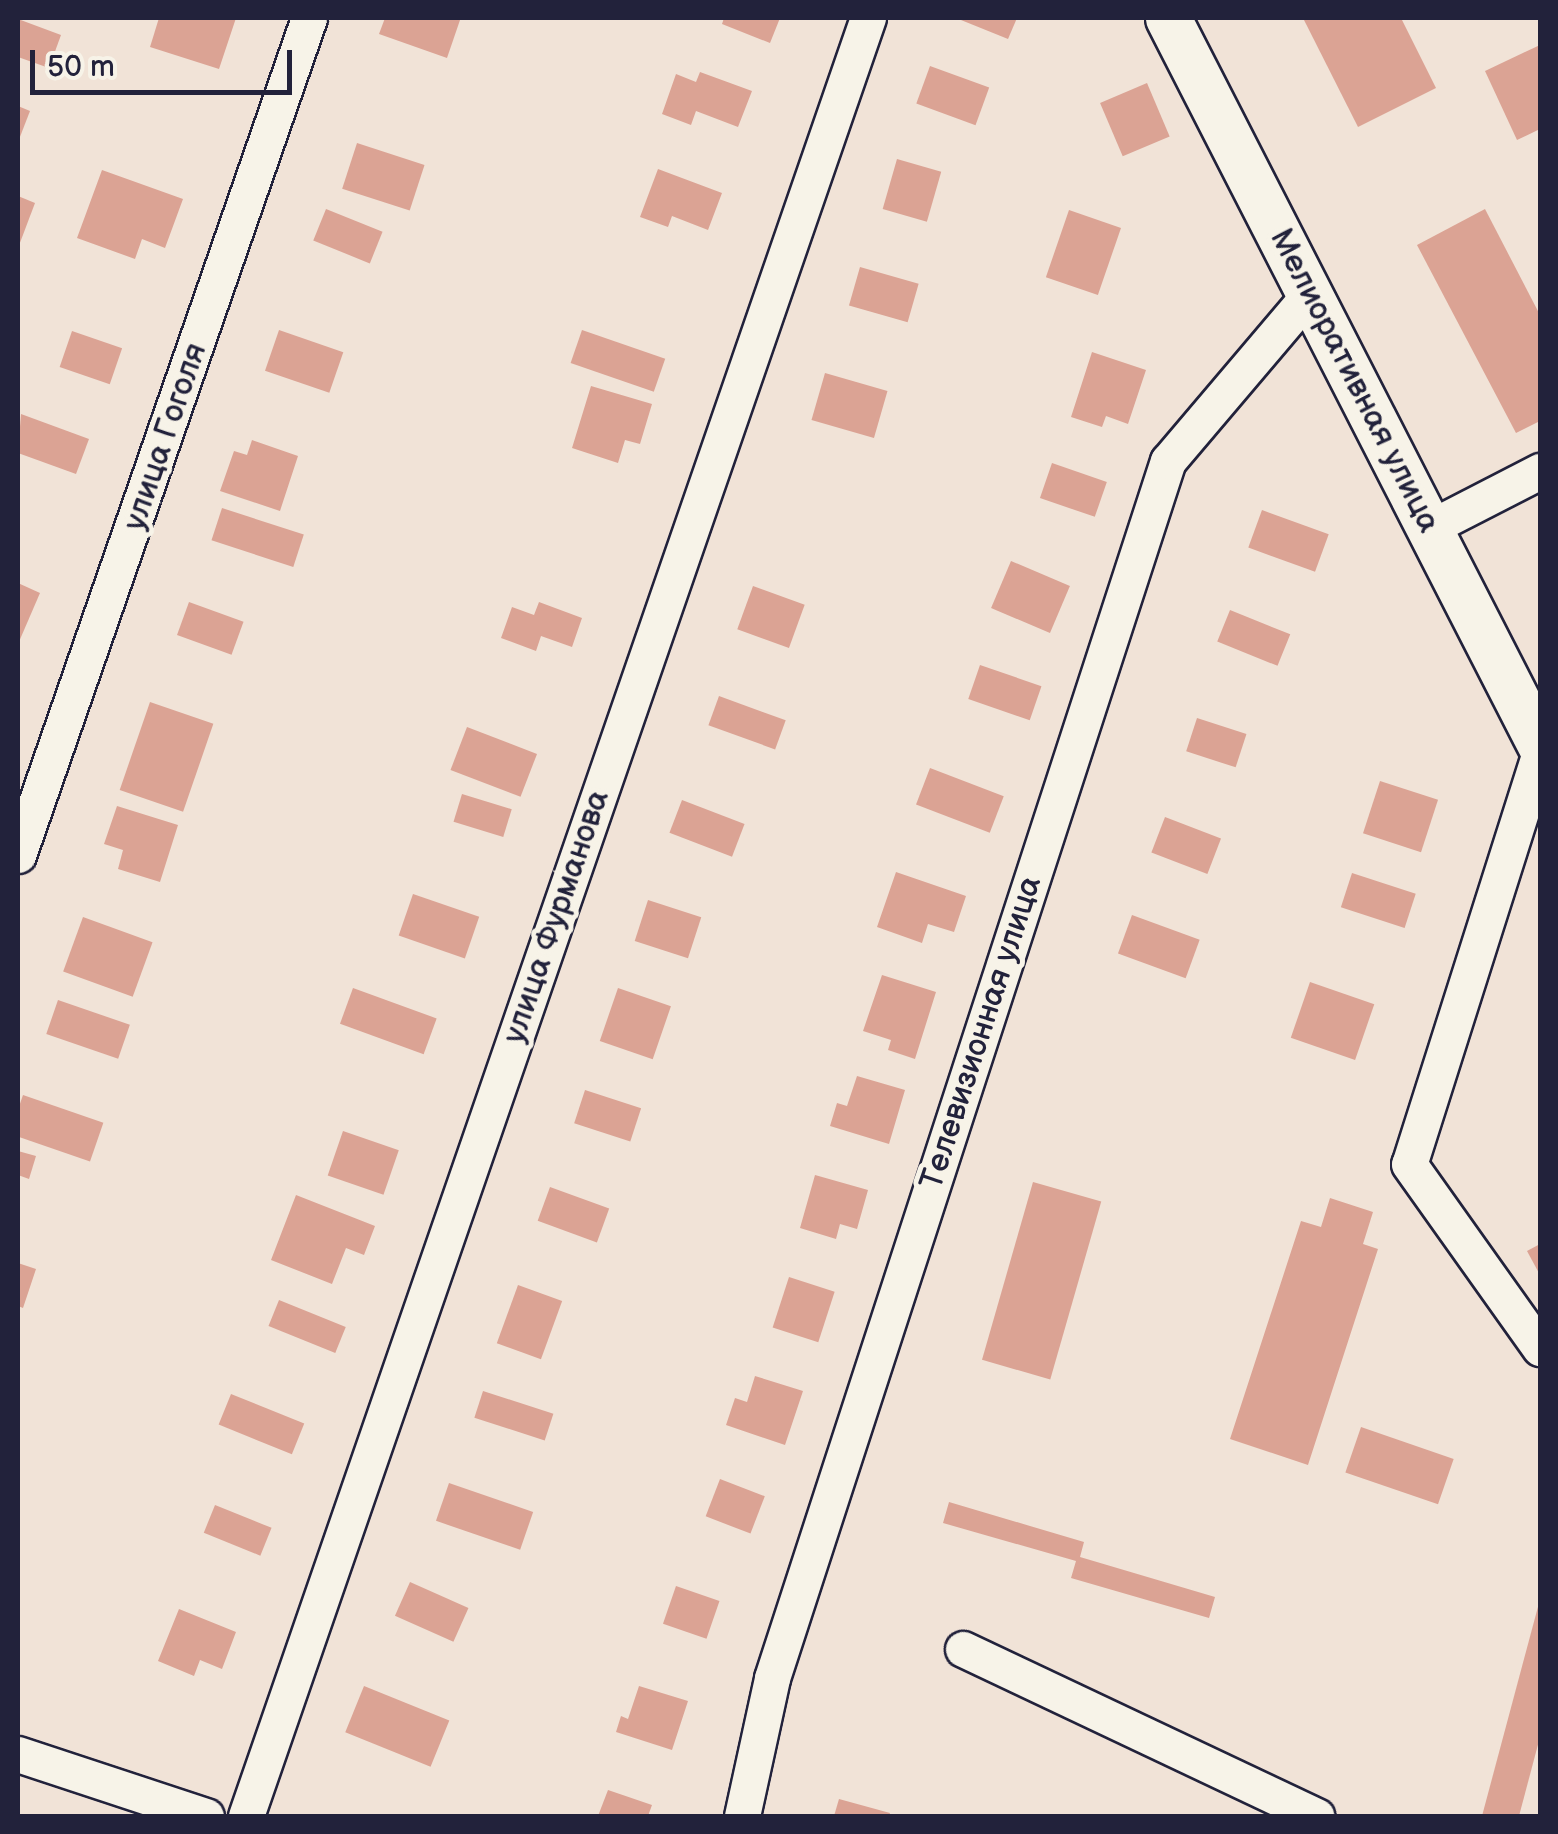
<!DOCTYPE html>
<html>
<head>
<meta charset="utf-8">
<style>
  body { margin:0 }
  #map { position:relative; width:1558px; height:1834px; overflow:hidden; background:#f1e3d7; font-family:"Balsamiq Sans",sans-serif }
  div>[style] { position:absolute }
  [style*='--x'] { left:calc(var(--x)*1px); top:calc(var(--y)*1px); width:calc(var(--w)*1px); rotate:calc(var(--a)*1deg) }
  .building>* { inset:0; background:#dba394; transform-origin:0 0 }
  .roads { filter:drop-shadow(2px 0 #22223b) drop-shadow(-2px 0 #22223b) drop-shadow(0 2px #22223b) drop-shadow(0 -2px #22223b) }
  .minor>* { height:35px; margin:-17.5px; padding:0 17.5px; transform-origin:17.5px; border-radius:17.5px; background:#f7f3e8 }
  .major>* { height:45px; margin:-22.5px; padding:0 22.5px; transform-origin:22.5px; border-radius:22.5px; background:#f7f3e8 }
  span { translate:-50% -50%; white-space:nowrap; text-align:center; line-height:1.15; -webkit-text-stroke:10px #f7f3e8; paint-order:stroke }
  .street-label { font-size:32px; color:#22223b }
  .frame { position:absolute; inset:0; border:20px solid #22223b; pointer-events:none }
  .scale { position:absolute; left:30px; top:50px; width:262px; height:45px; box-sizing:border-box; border:5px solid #22223b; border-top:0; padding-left:12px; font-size:30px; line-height:35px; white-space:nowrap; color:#22223b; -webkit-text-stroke:8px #f7f3e8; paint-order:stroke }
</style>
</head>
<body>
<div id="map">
  <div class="building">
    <i style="clip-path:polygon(159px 18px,236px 18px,219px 69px,150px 47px)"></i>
    <i style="clip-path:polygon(385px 18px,453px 18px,460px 20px,447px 58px,379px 34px)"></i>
    <i style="clip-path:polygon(724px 18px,780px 18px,770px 43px,722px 24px)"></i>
    <i style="clip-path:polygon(956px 18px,1017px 18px,1008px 39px)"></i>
    <i style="clip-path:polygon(1303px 18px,1401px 18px,1436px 88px,1358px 127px)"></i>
    <i style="clip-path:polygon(18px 19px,61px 35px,49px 68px,18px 57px)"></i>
    <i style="clip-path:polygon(1540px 45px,1540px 129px,1517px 140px,1485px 71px)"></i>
    <i style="left:930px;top:66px;width:63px;height:40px;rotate:20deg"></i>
    <i style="clip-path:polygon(700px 72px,752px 91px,738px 127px,696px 111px,691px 125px,662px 114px,676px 74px,696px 82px)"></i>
    <i style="left:1147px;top:83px;width:58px;height:51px;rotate:67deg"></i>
    <i style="clip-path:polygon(18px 106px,30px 111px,18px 142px)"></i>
    <i style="left:357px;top:143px;width:71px;height:48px;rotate:18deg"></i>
    <i style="left:897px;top:159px;width:46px;height:52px;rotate:16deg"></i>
    <i style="clip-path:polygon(658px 169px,722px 193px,708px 230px,672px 216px,668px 227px,640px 217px)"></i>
    <i style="clip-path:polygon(102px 170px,183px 199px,165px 248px,142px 239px,135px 259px,77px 238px)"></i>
    <i style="clip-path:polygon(18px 196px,35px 203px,18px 248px)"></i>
    <i style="left:326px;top:209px;width:61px;height:34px;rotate:22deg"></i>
    <i style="clip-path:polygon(1485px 209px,1540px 315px,1540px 421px,1516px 433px,1417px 245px)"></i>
    <i style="left:1069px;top:210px;width:55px;height:71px;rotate:19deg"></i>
    <i style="left:860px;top:267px;width:61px;height:40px;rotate:16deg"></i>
    <i style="left:279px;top:330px;width:68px;height:43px;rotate:19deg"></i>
    <i style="left:582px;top:330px;width:88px;height:35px;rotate:19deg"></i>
    <i style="left:72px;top:331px;width:53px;height:38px;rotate:19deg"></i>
    <i style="clip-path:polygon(1092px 352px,1146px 370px,1128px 424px,1106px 416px,1102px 427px,1071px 417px)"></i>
    <i style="left:825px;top:373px;width:65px;height:49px;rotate:16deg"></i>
    <i style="clip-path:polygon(591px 386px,652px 404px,640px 444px,625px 440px,618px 463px,572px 448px)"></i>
    <i style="clip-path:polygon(21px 414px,89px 439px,76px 474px,18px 453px)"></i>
    <i style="clip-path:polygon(252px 440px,298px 456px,280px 511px,220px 491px,234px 451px,247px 455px)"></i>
    <i style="left:1052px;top:463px;width:58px;height:37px;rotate:19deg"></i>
    <i style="left:222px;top:508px;width:86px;height:34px;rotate:18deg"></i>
    <i style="left:1262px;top:510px;width:71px;height:40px;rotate:20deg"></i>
    <i style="left:1011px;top:561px;width:64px;height:51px;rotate:23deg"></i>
    <i style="clip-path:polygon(18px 583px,40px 593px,18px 644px)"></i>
    <i style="left:753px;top:586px;width:55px;height:46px;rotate:20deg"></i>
    <i style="left:189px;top:602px;width:58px;height:35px;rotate:20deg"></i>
    <i style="clip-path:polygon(539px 602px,582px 618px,572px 647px,541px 636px,536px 651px,501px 638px,512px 607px,534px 615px)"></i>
    <i style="left:1230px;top:610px;width:65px;height:34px;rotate:22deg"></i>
    <i style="left:980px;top:665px;width:65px;height:36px;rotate:19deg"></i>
    <i style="left:719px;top:696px;width:71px;height:31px;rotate:20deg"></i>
    <i style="left:150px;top:702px;width:67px;height:93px;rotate:19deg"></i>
    <i style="left:1197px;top:718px;width:52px;height:35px;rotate:18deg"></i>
    <i style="left:467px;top:727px;width:75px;height:46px;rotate:21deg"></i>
    <i style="left:930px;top:768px;width:79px;height:39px;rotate:21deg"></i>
    <i style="left:1380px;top:781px;width:61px;height:55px;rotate:18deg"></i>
    <i style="left:462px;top:794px;width:52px;height:29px;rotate:17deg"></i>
    <i style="left:682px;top:800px;width:67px;height:35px;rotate:21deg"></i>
    <i style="clip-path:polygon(117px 806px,178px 825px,160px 882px,118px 869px,123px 850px,104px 844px)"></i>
    <i style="left:1165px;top:817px;width:60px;height:38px;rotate:21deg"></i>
    <i style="clip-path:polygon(896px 872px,966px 896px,954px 932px,928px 924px,922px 943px,877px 927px)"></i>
    <i style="left:1352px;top:873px;width:67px;height:36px;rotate:18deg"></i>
    <i style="left:413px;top:894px;width:70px;height:44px;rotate:19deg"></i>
    <i style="left:648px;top:900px;width:56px;height:43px;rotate:18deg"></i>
    <i style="left:1132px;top:915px;width:72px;height:41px;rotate:20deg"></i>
    <i style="left:83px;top:917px;width:74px;height:58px;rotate:20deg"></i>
    <i style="clip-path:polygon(882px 975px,936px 992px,915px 1059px,888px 1050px,891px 1040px,863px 1031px)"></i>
    <i style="left:1310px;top:982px;width:68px;height:59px;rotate:19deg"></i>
    <i style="left:353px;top:988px;width:89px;height:38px;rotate:20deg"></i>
    <i style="left:618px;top:988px;width:56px;height:56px;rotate:19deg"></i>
    <i style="left:58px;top:1000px;width:76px;height:36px;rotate:19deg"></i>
    <i style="clip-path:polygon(857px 1076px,905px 1090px,889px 1144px,830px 1126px,837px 1103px,847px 1106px)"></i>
    <i style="left:585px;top:1090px;width:59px;height:35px;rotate:18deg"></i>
    <i style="left:23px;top:1095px;width:85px;height:41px;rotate:19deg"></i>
    <i style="left:343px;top:1131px;width:59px;height:47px;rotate:19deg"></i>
    <i style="clip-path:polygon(18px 1151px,36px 1156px,29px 1179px,18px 1175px)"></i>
    <i style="clip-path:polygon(815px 1175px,868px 1190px,857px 1229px,840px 1224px,836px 1239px,800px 1228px)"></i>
    <i style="left:1033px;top:1182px;width:71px;height:185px;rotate:16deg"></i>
    <i style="left:550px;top:1187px;width:63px;height:36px;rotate:20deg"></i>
    <i style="clip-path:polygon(296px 1195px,375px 1226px,364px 1255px,346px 1248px,332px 1284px,271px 1260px)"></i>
    <i style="clip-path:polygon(1330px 1198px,1373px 1212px,1363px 1244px,1378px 1249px,1308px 1465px,1230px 1439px,1301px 1221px,1321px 1227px)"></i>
    <i style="clip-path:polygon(1540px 1244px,1540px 1275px,1527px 1251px)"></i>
    <i style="clip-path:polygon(18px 1263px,36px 1269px,23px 1308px,18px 1306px)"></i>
    <i style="left:789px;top:1277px;width:48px;height:53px;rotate:18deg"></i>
    <i style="left:518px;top:1285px;width:47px;height:62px;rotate:20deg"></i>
    <i style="left:279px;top:1300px;width:72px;height:28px;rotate:22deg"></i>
    <i style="clip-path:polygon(755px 1376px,803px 1391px,785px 1445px,726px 1425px,735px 1398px,747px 1402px)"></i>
    <i style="left:483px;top:1391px;width:74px;height:28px;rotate:18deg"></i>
    <i style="left:231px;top:1394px;width:79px;height:33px;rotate:22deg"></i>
    <i style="left:1361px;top:1427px;width:98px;height:48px;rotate:19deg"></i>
    <i style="left:720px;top:1479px;width:48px;height:40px;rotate:21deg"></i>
    <i style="left:449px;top:1483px;width:89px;height:40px;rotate:19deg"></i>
    <i style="clip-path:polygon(949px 1502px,1084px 1542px,1080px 1557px,1215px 1597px,1209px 1618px,1071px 1578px,1076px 1561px,943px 1523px)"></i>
    <i style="left:215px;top:1505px;width:61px;height:30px;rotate:22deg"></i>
    <i style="left:410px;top:1582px;width:64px;height:37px;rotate:24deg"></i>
    <i style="left:676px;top:1586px;width:46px;height:40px;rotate:19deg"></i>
    <i style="clip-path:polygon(1539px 1603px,1540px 1737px,1519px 1816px,1482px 1816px)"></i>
    <i style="clip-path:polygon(179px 1609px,236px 1632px,222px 1669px,200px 1660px,194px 1676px,158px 1661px)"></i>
    <i style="left:364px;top:1686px;width:92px;height:50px;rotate:22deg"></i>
    <i style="clip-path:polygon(639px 1686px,688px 1701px,672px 1750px,616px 1732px,621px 1716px,628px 1719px)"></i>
    <i style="clip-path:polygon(608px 1790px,652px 1805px,648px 1816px,598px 1816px)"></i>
    <i style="clip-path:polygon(839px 1799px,890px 1813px,889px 1816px,834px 1816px)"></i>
  </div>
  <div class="roads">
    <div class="minor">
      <i style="--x:1429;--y:528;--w:125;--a:-27.2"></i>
      <i style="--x:1540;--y:752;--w:432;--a:107.6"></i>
      <i style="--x:1409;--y:1164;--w:226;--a:54.6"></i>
      <i style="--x:18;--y:855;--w:886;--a:-70.83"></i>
      <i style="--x:963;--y:1649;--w:391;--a:25.3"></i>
      <i style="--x:18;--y:1754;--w:198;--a:18.3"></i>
      <i style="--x:246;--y:1816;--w:1903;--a:-70.92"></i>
      <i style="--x:742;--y:1816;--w:141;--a:-77.7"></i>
      <i style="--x:772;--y:1678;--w:1280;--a:-71.98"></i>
      <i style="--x:1168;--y:461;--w:218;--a:-49.7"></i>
    </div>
    <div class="major">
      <i style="--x:1168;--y:18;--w:817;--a:62.9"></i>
    </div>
  </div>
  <div class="street-label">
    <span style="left:1354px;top:381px;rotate:63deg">Мелиоративная улица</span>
    <span style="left:166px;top:437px;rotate:-71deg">улица Гоголя</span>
    <span style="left:557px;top:917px;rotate:-71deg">улица Фурманова</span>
    <span style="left:982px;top:1033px;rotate:-72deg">Телевизионная улица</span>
  </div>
  <div class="frame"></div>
  <div class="scale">50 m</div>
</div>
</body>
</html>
